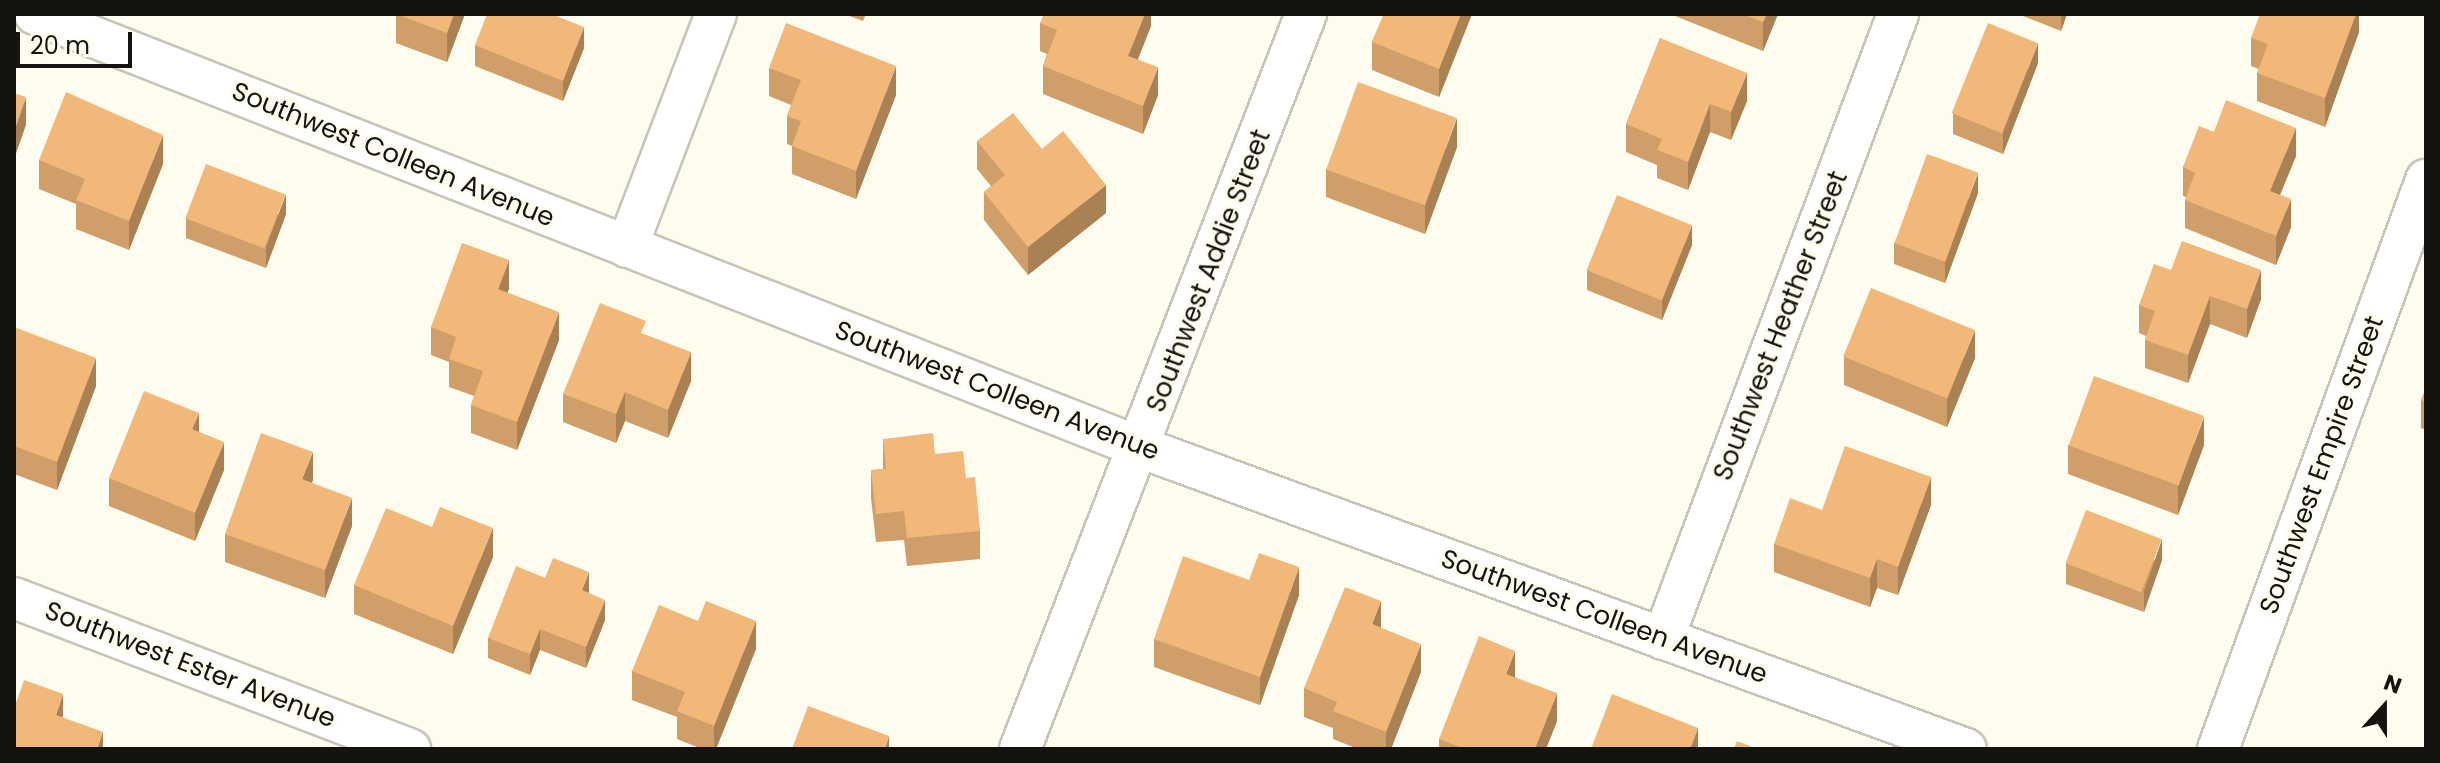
<!DOCTYPE html>
<html>
<head>
<meta charset="utf-8">
<style>
  body { margin:0 }
  #map { position:relative; width:2440px; height:763px; overflow:hidden; background:#fefbef; font-family:Poppins,sans-serif }
  div>[style] { position:absolute }
  [style*='--x'] { left:calc(var(--x)*1px); top:calc(var(--y)*1px); width:calc(var(--w)*1px); rotate:calc(var(--a)*1deg) }
  .roads { filter:drop-shadow(2px 0 #c7c4b8) drop-shadow(-2px 0 #c7c4b8) drop-shadow(0 2px #c7c4b8) drop-shadow(0 -2px #c7c4b8) }
  .minor>* { height:40px; margin:-20px; padding:0 20px; transform-origin:20px; border-radius:20px; background:#fff }
  .wall>* { inset:0; background:#cf9e69 }
  .shaded-wall>* { inset:0; background:#a98155 }
  .building>* { inset:0; background:#f1b87a; transform-origin:0 0 }
  span { translate:-50% -50%; white-space:nowrap; text-align:center; line-height:1.15; -webkit-text-stroke:7px #fefbef; paint-order:stroke }
  .street-label { font-size:26px; color:#14130f }
  .frame { position:absolute; inset:0; border:16px solid #14130f; pointer-events:none }
  .north { position:absolute; left:2344px; top:667px; width:80px; height:80px; -webkit-text-stroke:6px #fefbef; paint-order:stroke; rotate:21deg; font-size:22px; font-weight:700; line-height:32px; text-align:center; color:#14130f }
  .north::after { content:''; display:block; margin:auto; width:28px; height:36px; background:#14130f; clip-path:polygon(50% 0,100% 100%,50% 72%,0 100%) }
  .scale { position:absolute; left:16px; top:32px; width:116px; height:36px; box-sizing:border-box; border:4px solid #14130f; border-top:0; padding-left:10px; font-size:24px; line-height:28px; white-space:nowrap; color:#14130f; -webkit-text-stroke:6px #fefbef; paint-order:stroke }
</style>
</head>
<body>
<div id="map">
  <div class="roads">
    <div class="minor">
      <i style="--x:35;--y:14;--w:1189;--a:21.41"></i>
      <i style="--x:1142;--y:448;--w:877;--a:20.07"></i>
      <i style="--x:627;--y:247;--w:249;--a:-69.1"></i>
      <i style="--x:14;--y:598;--w:424;--a:20.9"></i>
      <i style="--x:1663;--y:639;--w:668;--a:-69.39"></i>
      <i style="--x:1020;--y:749;--w:789;--a:-68.74"></i>
      <i style="--x:2218;--y:749;--w:606;--a:-69.92"></i>
    </div>
  </div>
  <div class="wall">
    <i style="clip-path:polygon(396px 14px,465px 14px,447px 62px,396px 43px)"></i>
    <i style="clip-path:polygon(844px 14px,866px 14px,863px 21px)"></i>
    <i style="clip-path:polygon(1151px 14px,1151px 26px,1138px 59px,1158px 95px,1143px 134px,1043px 94px,1043px 66px,1047px 54px,1040px 51px,1040px 23px)"></i>
    <i style="clip-path:polygon(1384px 14px,1472px 14px,1439px 97px,1372px 70px,1372px 42px)"></i>
    <i style="clip-path:polygon(1670px 14px,1778px 14px,1763px 51px)"></i>
    <i style="clip-path:polygon(2018px 14px,2067px 14px,2061px 31px)"></i>
    <i style="clip-path:polygon(2359px 14px,2359px 32px,2325px 127px,2257px 101px,2257px 73px,2259px 69px,2251px 66px,2251px 38px)"></i>
    <i style="clip-path:polygon(1660px 38px,1747px 101px,1731px 140px,1710px 132px,1688px 190px,1657px 178px,1657px 165px,1626px 152px,1626px 124px)"></i>
    <i style="clip-path:polygon(475px 45px,584px 48px,563px 101px,475px 66px)"></i>
    <i style="clip-path:polygon(2038px 63px,2003px 154px,1953px 134px,1953px 113px)"></i>
    <i style="clip-path:polygon(769px 68px,896px 95px,856px 199px,792px 174px,792px 146px,787px 144px,787px 116px,791px 105px,769px 96px)"></i>
    <i style="clip-path:polygon(2214px 132px,2296px 156px,2280px 195px,2291px 227px,2276px 265px,2185px 228px,2185px 200px,2186px 197px,2183px 196px,2183px 167px)"></i>
    <i style="clip-path:polygon(977px 141px,1106px 213px,1028px 275px,984px 220px,984px 192px,991px 186px,977px 169px)"></i>
    <i style="clip-path:polygon(1457px 147px,1425px 234px,1326px 197px,1326px 169px)"></i>
    <i style="clip-path:polygon(39px 160px,163px 164px,129px 250px,76px 229px,76px 204px,39px 189px)"></i>
    <i style="clip-path:polygon(1978px 193px,1945px 283px,1894px 264px,1894px 243px)"></i>
    <i style="clip-path:polygon(286px 214px,266px 268px,186px 238px,186px 218px)"></i>
    <i style="clip-path:polygon(1692px 245px,1662px 320px,1587px 290px,1587px 270px)"></i>
    <i style="clip-path:polygon(2171px 270px,2261px 299px,2247px 338px,2210px 324px,2188px 383px,2145px 368px,2145px 340px,2146px 336px,2139px 333px,2139px 305px)"></i>
    <i style="clip-path:polygon(509px 289px,507px 293px,559px 340px,517px 450px,471px 433px,471px 405px,474px 396px,449px 387px,449px 362px,431px 355px,431px 327px)"></i>
    <i style="clip-path:polygon(14px 327px,96px 386px,57px 490px,14px 474px)"></i>
    <i style="clip-path:polygon(646px 335px,691px 381px,668px 438px,625px 421px,616px 443px,563px 422px,563px 394px)"></i>
    <i style="clip-path:polygon(1844px 357px,1975px 358px,1947px 427px,1844px 385px)"></i>
    <i style="clip-path:polygon(2426px 388px,2426px 430px,2421px 428px,2421px 400px)"></i>
    <i style="clip-path:polygon(199px 432px,224px 470px,195px 541px,109px 506px,109px 478px)"></i>
    <i style="clip-path:polygon(883px 439px,935px 454px,966px 478px,980px 531px,980px 559px,907px 566px,904px 540px,876px 542px,871px 498px,871px 470px,883px 469px)"></i>
    <i style="clip-path:polygon(2068px 445px,2204px 445px,2178px 515px,2068px 474px)"></i>
    <i style="clip-path:polygon(313px 480px,311px 483px,352px 526px,325px 598px,225px 562px,225px 534px)"></i>
    <i style="clip-path:polygon(1931px 505px,1898px 595px,1877px 588px,1870px 607px,1774px 572px,1774px 544px,1822px 510px)"></i>
    <i style="clip-path:polygon(493px 557px,453px 654px,354px 614px,354px 585px)"></i>
    <i style="clip-path:polygon(2162px 560px,2144px 612px,2066px 584px,2066px 563px)"></i>
    <i style="clip-path:polygon(545px 578px,589px 593px,605px 620px,586px 668px,540px 650px,530px 675px,488px 658px,488px 638px)"></i>
    <i style="clip-path:polygon(1249px 580px,1299px 595px,1260px 705px,1154px 667px,1154px 639px)"></i>
    <i style="clip-path:polygon(1381px 628px,1421px 672px,1391px 749px,1358px 749px,1333px 739px,1333px 728px,1304px 717px,1304px 688px)"></i>
    <i style="clip-path:polygon(756px 649px,716px 749px,702px 749px,677px 739px,677px 717px,632px 700px,632px 671px)"></i>
    <i style="clip-path:polygon(1515px 677px,1557px 721px,1546px 749px,1439px 749px,1439px 739px)"></i>
  </div>
  <div class="shaded-wall">
    <i style="clip-path:polygon(454px 14px,465px 14px,447px 62px,447px 33px)"></i>
    <i style="clip-path:polygon(1145px 14px,1151px 14px,1151px 26px,1128px 84px,1128px 56px)"></i>
    <i style="clip-path:polygon(1461px 14px,1472px 14px,1439px 97px,1439px 69px)"></i>
    <i style="clip-path:polygon(1767px 14px,1778px 14px,1763px 51px,1763px 22px)"></i>
    <i style="clip-path:polygon(2061px 14px,2067px 14px,2061px 31px)"></i>
    <i style="clip-path:polygon(2356px 14px,2359px 14px,2359px 32px,2325px 127px,2325px 98px)"></i>
    <i style="clip-path:polygon(584px 27px,584px 48px,563px 101px,563px 81px)"></i>
    <i style="clip-path:polygon(2038px 43px,2038px 63px,2003px 154px,2003px 133px)"></i>
    <i style="clip-path:polygon(896px 66px,896px 95px,856px 199px,856px 171px)"></i>
    <i style="clip-path:polygon(1158px 67px,1158px 95px,1143px 134px,1143px 106px)"></i>
    <i style="clip-path:polygon(1747px 73px,1747px 101px,1731px 140px,1731px 112px)"></i>
    <i style="clip-path:polygon(26px 97px,26px 125px,14px 159px,14px 131px)"></i>
    <i style="clip-path:polygon(1710px 104px,1710px 132px,1688px 190px,1688px 162px)"></i>
    <i style="clip-path:polygon(1457px 118px,1457px 147px,1425px 234px,1425px 205px)"></i>
    <i style="clip-path:polygon(2296px 128px,2296px 156px,2270px 219px,2270px 191px)"></i>
    <i style="clip-path:polygon(163px 135px,163px 164px,129px 250px,129px 221px)"></i>
    <i style="clip-path:polygon(1978px 173px,1978px 193px,1945px 283px,1945px 262px)"></i>
    <i style="clip-path:polygon(1106px 185px,1106px 213px,1028px 275px,1028px 247px)"></i>
    <i style="clip-path:polygon(286px 194px,286px 214px,266px 268px,266px 247px)"></i>
    <i style="clip-path:polygon(2291px 199px,2291px 227px,2276px 265px,2276px 236px)"></i>
    <i style="clip-path:polygon(1692px 225px,1692px 245px,1662px 320px,1662px 300px)"></i>
    <i style="clip-path:polygon(509px 260px,509px 289px,498px 318px,498px 289px)"></i>
    <i style="clip-path:polygon(2261px 270px,2261px 299px,2247px 338px,2247px 309px)"></i>
    <i style="clip-path:polygon(2210px 296px,2210px 324px,2188px 383px,2188px 355px)"></i>
    <i style="clip-path:polygon(559px 312px,559px 340px,517px 450px,517px 422px)"></i>
    <i style="clip-path:polygon(1975px 330px,1975px 358px,1947px 427px,1947px 399px)"></i>
    <i style="clip-path:polygon(691px 352px,691px 381px,668px 438px,668px 410px)"></i>
    <i style="clip-path:polygon(96px 358px,96px 386px,57px 490px,57px 462px)"></i>
    <i style="clip-path:polygon(625px 392px,625px 421px,616px 443px,616px 414px)"></i>
    <i style="clip-path:polygon(199px 413px,199px 441px,192px 429px)"></i>
    <i style="clip-path:polygon(2204px 417px,2204px 445px,2178px 515px,2178px 487px)"></i>
    <i style="clip-path:polygon(224px 442px,224px 470px,195px 541px,195px 513px)"></i>
    <i style="clip-path:polygon(313px 452px,313px 480px,302px 508px,302px 479px)"></i>
    <i style="clip-path:polygon(1931px 477px,1931px 505px,1898px 595px,1898px 567px)"></i>
    <i style="clip-path:polygon(352px 498px,352px 526px,325px 598px,325px 570px)"></i>
    <i style="clip-path:polygon(493px 528px,493px 557px,453px 654px,453px 626px)"></i>
    <i style="clip-path:polygon(2162px 539px,2162px 560px,2144px 612px,2144px 592px)"></i>
    <i style="clip-path:polygon(1877px 559px,1877px 588px,1870px 607px,1870px 578px)"></i>
    <i style="clip-path:polygon(1299px 567px,1299px 595px,1260px 705px,1260px 677px)"></i>
    <i style="clip-path:polygon(589px 572px,589px 592px,582px 611px,582px 590px)"></i>
    <i style="clip-path:polygon(605px 600px,605px 620px,586px 668px,586px 647px)"></i>
    <i style="clip-path:polygon(1381px 601px,1381px 630px,1372px 624px)"></i>
    <i style="clip-path:polygon(756px 621px,756px 649px,716px 749px,714px 749px,714px 726px)"></i>
    <i style="clip-path:polygon(540px 629px,540px 650px,530px 675px,530px 654px)"></i>
    <i style="clip-path:polygon(1421px 644px,1421px 672px,1391px 749px,1386px 749px,1386px 732px)"></i>
    <i style="clip-path:polygon(1515px 651px,1515px 679px,1506px 674px)"></i>
    <i style="clip-path:polygon(1557px 693px,1557px 721px,1546px 749px,1535px 749px)"></i>
    <i style="clip-path:polygon(63px 694px,63px 715px,56px 735px,56px 715px)"></i>
    <i style="clip-path:polygon(1698px 728px,1698px 749px,1690px 749px)"></i>
    <i style="clip-path:polygon(103px 732px,103px 749px,97px 749px)"></i>
    <i style="clip-path:polygon(889px 736px,889px 749px,885px 749px)"></i>
  </div>
  <div class="building">
    <i style="clip-path:polygon(396px 14px,454px 14px,447px 33px)"></i>
    <i style="clip-path:polygon(487px 14px,551px 14px,584px 27px,563px 81px,475px 45px)"></i>
    <i style="clip-path:polygon(1044px 14px,1145px 14px,1128px 56px,1158px 67px,1143px 106px,1043px 66px,1057px 30px,1040px 23px)"></i>
    <i style="clip-path:polygon(1384px 14px,1461px 14px,1439px 69px,1372px 42px)"></i>
    <i style="clip-path:polygon(1742px 14px,1767px 14px,1763px 22px)"></i>
    <i style="clip-path:polygon(2260px 14px,2356px 14px,2325px 98px,2257px 73px,2268px 44px,2251px 38px)"></i>
    <i style="clip-path:polygon(786px 23px,896px 66px,856px 171px,792px 146px,801px 121px,787px 116px,801px 80px,769px 68px)"></i>
    <i style="left:1988px;top:23px;width:54px;height:97px;rotate:22deg"></i>
    <i style="clip-path:polygon(1660px 38px,1747px 73px,1731px 112px,1710px 104px,1688px 162px,1657px 150px,1662px 139px,1626px 124px)"></i>
    <i style="left:1358px;top:82px;width:105px;height:93px;rotate:20deg"></i>
    <i style="clip-path:polygon(66px 92px,163px 135px,129px 221px,76px 200px,85px 179px,39px 160px)"></i>
    <i style="clip-path:polygon(14px 93px,26px 97px,14px 131px)"></i>
    <i style="clip-path:polygon(2226px 100px,2296px 128px,2270px 191px,2291px 199px,2276px 236px,2185px 200px,2195px 173px,2183px 167px,2199px 126px,2214px 132px)"></i>
    <i style="clip-path:polygon(1013px 113px,1042px 149px,1063px 131px,1106px 185px,1028px 247px,984px 192px,1005px 175px,977px 141px)"></i>
    <i style="left:1927px;top:154px;width:54px;height:95px;rotate:20deg"></i>
    <i style="left:206px;top:164px;width:85px;height:58px;rotate:21deg"></i>
    <i style="left:1617px;top:195px;width:81px;height:81px;rotate:22deg"></i>
    <i style="clip-path:polygon(2182px 241px,2261px 270px,2247px 309px,2210px 296px,2188px 355px,2145px 340px,2155px 311px,2139px 305px,2154px 264px,2171px 270px)"></i>
    <i style="clip-path:polygon(462px 243px,509px 260px,498px 289px,559px 312px,517px 422px,471px 405px,483px 371px,449px 359px,456px 337px,431px 327px)"></i>
    <i style="left:1871px;top:288px;width:112px;height:74px;rotate:22deg"></i>
    <i style="clip-path:polygon(600px 303px,646px 321px,641px 333px,691px 352px,668px 410px,625px 392px,616px 414px,563px 394px)"></i>
    <i style="clip-path:polygon(14px 327px,96px 358px,57px 462px,14px 446px)"></i>
    <i style="left:2094px;top:376px;width:117px;height:74px;rotate:20deg"></i>
    <i style="clip-path:polygon(2426px 388px,2426px 402px,2421px 400px)"></i>
    <i style="clip-path:polygon(144px 391px,199px 413px,192px 429px,224px 442px,195px 513px,109px 478px)"></i>
    <i style="clip-path:polygon(261px 433px,313px 452px,302px 479px,352px 498px,325px 570px,225px 534px)"></i>
    <i style="clip-path:polygon(933px 433px,935px 454px,963px 451px,966px 478px,975px 477px,980px 531px,907px 538px,904px 511px,876px 514px,871px 470px,886px 469px,883px 439px)"></i>
    <i style="clip-path:polygon(1845px 446px,1931px 477px,1898px 567px,1877px 559px,1870px 578px,1774px 544px,1790px 498px,1822px 510px)"></i>
    <i style="clip-path:polygon(440px 507px,493px 528px,453px 626px,354px 585px,386px 508px,432px 527px)"></i>
    <i style="left:2086px;top:510px;width:81px;height:57px;rotate:21deg"></i>
    <i style="clip-path:polygon(1259px 553px,1299px 567px,1260px 677px,1154px 639px,1183px 556px,1249px 580px)"></i>
    <i style="clip-path:polygon(553px 558px,589px 572px,582px 590px,605px 600px,586px 647px,540px 629px,530px 654px,488px 638px,516px 566px,545px 578px)"></i>
    <i style="clip-path:polygon(1345px 587px,1381px 601px,1372px 624px,1421px 644px,1386px 732px,1333px 711px,1337px 702px,1304px 688px)"></i>
    <i style="clip-path:polygon(706px 601px,756px 621px,714px 726px,677px 711px,685px 692px,632px 671px,659px 605px,698px 621px)"></i>
    <i style="clip-path:polygon(1479px 636px,1515px 651px,1506px 674px,1557px 693px,1535px 749px,1465px 749px,1439px 739px)"></i>
    <i style="clip-path:polygon(24px 680px,63px 694px,56px 715px,103px 732px,97px 749px,14px 749px,16px 738px,14px 737px,14px 709px)"></i>
    <i style="clip-path:polygon(1612px 694px,1698px 728px,1690px 749px,1591px 749px)"></i>
    <i style="clip-path:polygon(808px 706px,889px 736px,885px 749px,792px 749px)"></i>
    <i style="clip-path:polygon(1737px 741px,1757px 749px,1734px 749px)"></i>
  </div>
  <div class="street-label">
    <span style="left:393px;top:155px;rotate:22deg">Southwest Colleen Avenue</span>
    <span style="left:1209px;top:271px;rotate:-69deg">Southwest Addie Street</span>
    <span style="left:1781px;top:326px;rotate:-69deg">Southwest Heather Street</span>
    <span style="left:997px;top:391px;rotate:21deg">Southwest Colleen Avenue</span>
    <span style="left:2322px;top:465px;rotate:-70deg">Southwest Empire Street</span>
    <span style="left:1604px;top:617px;rotate:20deg">Southwest Colleen Avenue</span>
    <span style="left:190px;top:665px;rotate:21deg">Southwest Ester Avenue</span>
  </div>
  <div class="frame"></div>
  <div class="north">N</div>
  <div class="scale">20 m</div>
</div>
</body>
</html>
